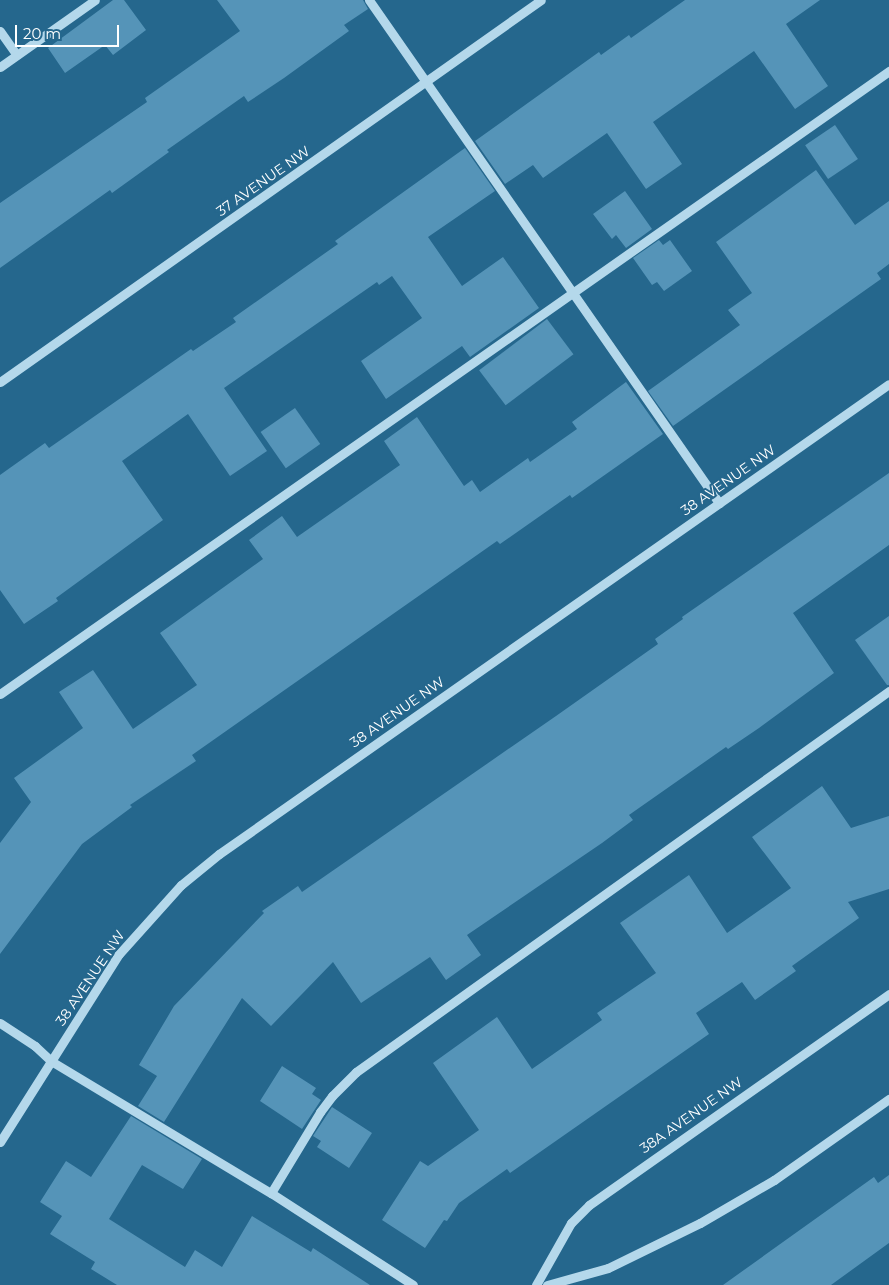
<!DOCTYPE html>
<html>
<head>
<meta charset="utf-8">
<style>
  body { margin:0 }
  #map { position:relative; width:889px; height:1285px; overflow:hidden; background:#25678d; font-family:Montserrat,sans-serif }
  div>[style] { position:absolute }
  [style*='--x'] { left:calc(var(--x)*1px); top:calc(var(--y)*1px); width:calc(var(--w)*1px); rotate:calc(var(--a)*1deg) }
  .building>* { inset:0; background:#5594b8; transform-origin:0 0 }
  .minor>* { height:9px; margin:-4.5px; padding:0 4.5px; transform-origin:4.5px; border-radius:4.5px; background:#b4d8eb }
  span { translate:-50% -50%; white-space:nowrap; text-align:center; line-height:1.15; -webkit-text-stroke:4px #25678d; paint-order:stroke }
  .street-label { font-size:14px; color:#fff }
  .scale { position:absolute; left:15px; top:25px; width:104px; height:22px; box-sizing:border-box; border:2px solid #fff; border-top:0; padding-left:6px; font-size:15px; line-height:18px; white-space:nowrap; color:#fff; -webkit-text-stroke:4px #25678d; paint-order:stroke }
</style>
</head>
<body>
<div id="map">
  <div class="building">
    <i style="clip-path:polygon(113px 0,124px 0,146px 30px,113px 55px,105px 45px,65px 73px,48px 48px)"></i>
    <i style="clip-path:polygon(217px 0,363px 0,368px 9px,344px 25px,349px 31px,284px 78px,248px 102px,244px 96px,167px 150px,169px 152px,112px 193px,110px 190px,0 268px,0 203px,147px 102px,145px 98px,240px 31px)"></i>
    <i style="clip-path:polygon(685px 0,820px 0,786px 24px,828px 86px,795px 109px,754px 51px,653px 122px,682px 164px,646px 189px,607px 133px,543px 178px,533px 165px,505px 184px,475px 141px,599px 52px,601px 55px,629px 35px,631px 38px)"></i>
    <i style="left:835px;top:125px;width:41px;height:36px;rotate:56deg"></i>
    <i style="clip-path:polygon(465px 148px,495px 191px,428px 237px,462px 286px,503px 257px,539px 308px,470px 357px,462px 346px,386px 399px,361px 361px,422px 318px,392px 276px,379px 285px,377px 282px,224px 388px,267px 451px,230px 476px,188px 414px,122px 461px,163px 520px,56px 598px,58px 601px,24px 624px,0 590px,0 475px,45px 443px,49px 448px,191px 349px,193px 351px,236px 322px,233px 318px,338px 244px,335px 241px)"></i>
    <i style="clip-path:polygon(816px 170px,855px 225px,889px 201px,889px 264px,877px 273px,881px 279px,673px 426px,648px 391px,740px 325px,728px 310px,752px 293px,716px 242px)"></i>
    <i style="clip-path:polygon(625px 191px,652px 229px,626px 248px,616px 235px,612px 239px,593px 214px)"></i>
    <i style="clip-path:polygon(659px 240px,663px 245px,670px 240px,692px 271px,664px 291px,657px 282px,652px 285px,633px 258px)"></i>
    <i style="left:547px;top:319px;width:44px;height:85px;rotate:53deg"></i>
    <i style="clip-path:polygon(626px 382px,663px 434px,572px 498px,570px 495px,500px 544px,497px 541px,192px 755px,196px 761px,130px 805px,132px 807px,82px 844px,0 954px,0 843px,31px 802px,14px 778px,83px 728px,59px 692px,93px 670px,133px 729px,197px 685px,160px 633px,263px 559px,249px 540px,282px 516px,297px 537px,400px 465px,384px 441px,417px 417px,464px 486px,472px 480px,480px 492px,528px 458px,530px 462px,577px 429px,572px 422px)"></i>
    <i style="left:295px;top:408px;width:44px;height:42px;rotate:55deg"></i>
    <i style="clip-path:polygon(889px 473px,889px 545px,793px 613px,834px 673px,759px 728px,728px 749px,726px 747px,629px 815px,633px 820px,602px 843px,467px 935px,481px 955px,446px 980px,430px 957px,361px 1003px,333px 962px,271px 1026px,242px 998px,164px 1122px,138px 1106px,157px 1076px,139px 1065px,174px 1006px,264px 913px,262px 911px,298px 886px,302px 892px,556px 716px,658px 644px,655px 639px,683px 619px,682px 617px)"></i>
    <i style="clip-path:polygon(889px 616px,889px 685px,887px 685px,855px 640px)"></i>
    <i style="clip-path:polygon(822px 786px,851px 828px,889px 816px,889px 889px,848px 902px,859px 918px,792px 966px,796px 971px,755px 1000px,742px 982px,696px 1013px,709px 1034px,510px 1173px,507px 1169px,459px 1203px,447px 1221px,444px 1220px,425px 1248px,382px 1220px,420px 1161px,428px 1166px,479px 1130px,433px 1063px,497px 1017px,532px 1069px,602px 1020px,597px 1013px,656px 973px,620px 923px,689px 875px,727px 933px,791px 888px,752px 837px)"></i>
    <i style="clip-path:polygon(282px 1066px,316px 1088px,312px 1094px,321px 1100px,302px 1129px,260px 1101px)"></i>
    <i style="clip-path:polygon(332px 1107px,372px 1133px,349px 1168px,317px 1147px,321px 1141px,313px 1136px)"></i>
    <i style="clip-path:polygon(131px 1116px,202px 1159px,183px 1189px,142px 1165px,109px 1219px,185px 1267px,195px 1250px,222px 1267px,252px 1216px,311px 1252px,313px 1248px,370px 1285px,117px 1285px,91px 1269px,95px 1262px,50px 1234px,62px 1216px,40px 1202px,66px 1161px,91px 1177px)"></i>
    <i style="clip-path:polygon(889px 1175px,889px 1243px,831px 1285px,723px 1285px,874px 1177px,878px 1183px)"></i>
  </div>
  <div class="minor">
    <i style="--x:369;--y:0;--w:613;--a:55.17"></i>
    <i style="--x:0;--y:31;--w:29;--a:55"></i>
    <i style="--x:0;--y:67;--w:116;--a:-35.2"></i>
    <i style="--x:0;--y:382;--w:662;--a:-35.23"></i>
    <i style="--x:0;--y:694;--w:1086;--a:-35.02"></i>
    <i style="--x:0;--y:1023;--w:42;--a:33.3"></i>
    <i style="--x:35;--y:1046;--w:22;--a:43"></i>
    <i style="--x:51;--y:1061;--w:257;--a:31"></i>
    <i style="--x:271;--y:1193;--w:169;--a:32.9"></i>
    <i style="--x:0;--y:1142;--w:222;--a:-57.7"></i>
    <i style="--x:119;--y:954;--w:93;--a:-48.1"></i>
    <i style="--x:181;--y:885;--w:49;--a:-39.2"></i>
    <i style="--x:219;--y:854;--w:818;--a:-35.05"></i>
    <i style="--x:271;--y:1193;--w:95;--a:-58.8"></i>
    <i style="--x:320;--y:1112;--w:20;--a:-53"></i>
    <i style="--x:332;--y:1096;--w:34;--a:-45"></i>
    <i style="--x:356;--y:1072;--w:655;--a:-35.56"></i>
    <i style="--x:536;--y:1285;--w:71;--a:-60.6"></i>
    <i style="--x:571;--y:1223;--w:25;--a:-45"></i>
    <i style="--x:589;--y:1205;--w:367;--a:-35.1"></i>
    <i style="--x:547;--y:1285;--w:63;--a:-15.6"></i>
    <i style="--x:608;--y:1268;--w:102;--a:-26.1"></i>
    <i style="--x:700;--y:1223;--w:86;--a:-30.2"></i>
    <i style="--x:774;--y:1180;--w:141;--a:-35.2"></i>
  </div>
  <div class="street-label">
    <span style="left:263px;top:181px;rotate:-35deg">37 AVENUE NW</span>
    <span style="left:728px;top:480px;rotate:-35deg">38 AVENUE NW</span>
    <span style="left:397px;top:712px;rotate:-35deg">38 AVENUE NW</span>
    <span style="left:90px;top:978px;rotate:-56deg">38 AVENUE NW</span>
    <span style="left:691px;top:1115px;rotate:-35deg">38A AVENUE NW</span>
  </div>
  <div class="scale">20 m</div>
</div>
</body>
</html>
